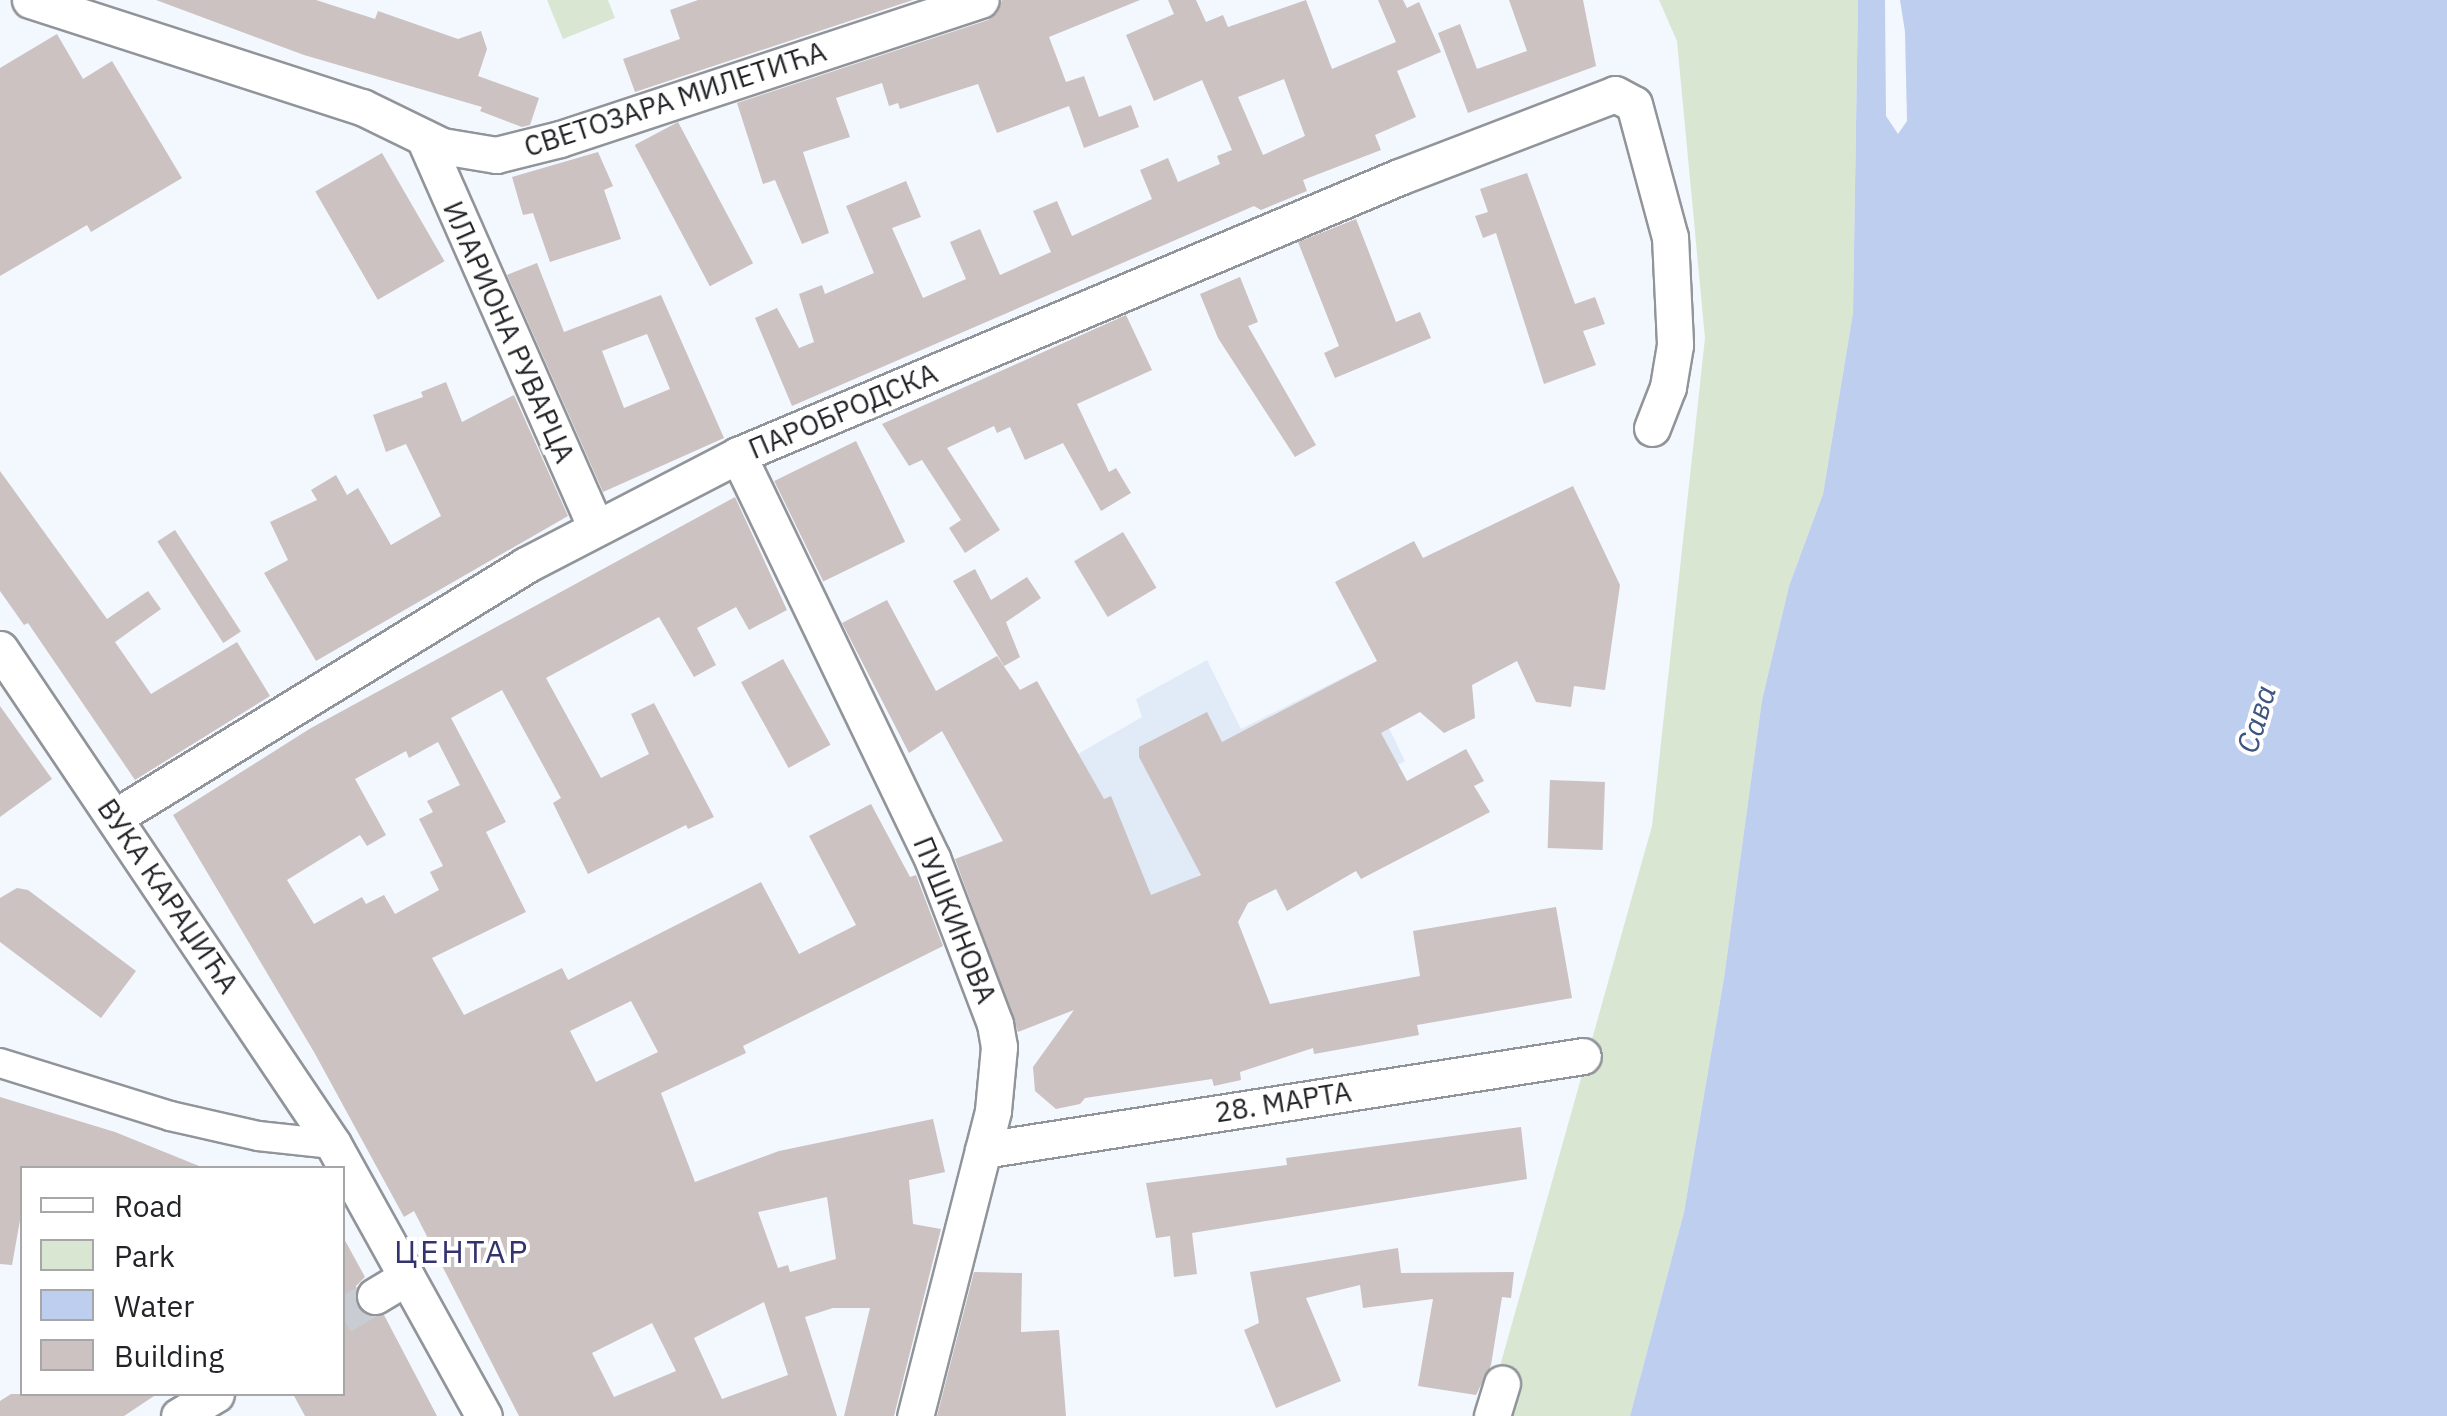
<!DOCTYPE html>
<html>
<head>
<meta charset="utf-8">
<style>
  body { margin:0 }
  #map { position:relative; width:2447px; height:1416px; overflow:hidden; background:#f3f7fe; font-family:"IBM Plex Sans",sans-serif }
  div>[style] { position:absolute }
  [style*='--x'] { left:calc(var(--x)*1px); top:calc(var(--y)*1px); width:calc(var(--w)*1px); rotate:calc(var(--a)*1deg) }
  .built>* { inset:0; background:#e1eaf7 }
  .green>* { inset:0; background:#d8e6d2 }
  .water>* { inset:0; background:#beceee }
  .pier>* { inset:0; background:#f3f7fe }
  .building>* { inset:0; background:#cbc2c1; transform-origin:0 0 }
  .minor-tunnel>* { height:35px; margin-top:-17.5px; transform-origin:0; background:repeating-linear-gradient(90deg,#c9cdd3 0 35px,transparent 0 53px) }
  .roads { filter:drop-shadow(2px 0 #91959a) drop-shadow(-2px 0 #91959a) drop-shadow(0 2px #91959a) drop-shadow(0 -2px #91959a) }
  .pedestrian>* { height:28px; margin:-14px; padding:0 14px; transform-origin:14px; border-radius:14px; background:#fff }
  .minor>* { height:35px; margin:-17.5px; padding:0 17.5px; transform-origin:17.5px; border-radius:17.5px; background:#fff }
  span { translate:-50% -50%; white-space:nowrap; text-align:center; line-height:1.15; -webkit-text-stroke:8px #fff; paint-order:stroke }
  .street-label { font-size:28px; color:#232427 }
  .water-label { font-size:30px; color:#3e5580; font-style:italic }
  .quarter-label { font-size:32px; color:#34336e; letter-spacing:2.5px }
  .legend { position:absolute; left:20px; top:1166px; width:325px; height:230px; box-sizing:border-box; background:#fff; border:2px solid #a7a7a9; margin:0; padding:12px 18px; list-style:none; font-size:30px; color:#232427 }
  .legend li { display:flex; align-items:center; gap:20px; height:50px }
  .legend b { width:50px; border:2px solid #a7a7a9 }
</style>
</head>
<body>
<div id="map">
  <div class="built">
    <i style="clip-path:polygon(1207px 660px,1241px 729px,1360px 669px,1405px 761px,1177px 887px,1220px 992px,1018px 799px,1078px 754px,1142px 717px,1136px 699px)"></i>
  </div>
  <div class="green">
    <i style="clip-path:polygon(547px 0,608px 0,615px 18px,563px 39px)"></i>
    <i style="clip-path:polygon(1659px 0,1858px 0,1853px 313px,1823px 494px,1789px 586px,1762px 700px,1724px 978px,1684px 1212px,1630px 1416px,1486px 1416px,1652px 826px,1705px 338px,1677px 41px)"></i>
  </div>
  <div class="water">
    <i style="clip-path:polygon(1858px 0,2447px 0,2447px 1416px,1630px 1416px,1684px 1212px,1724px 978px,1762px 700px,1789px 586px,1823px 494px,1853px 313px)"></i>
  </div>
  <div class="pier">
    <i style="clip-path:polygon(1885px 0,1900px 0,1905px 32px,1907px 121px,1898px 134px,1886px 116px)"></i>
  </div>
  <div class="building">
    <i style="clip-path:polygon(156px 0,316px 0,375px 19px,378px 11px,458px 39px,481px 31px,487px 49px,478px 76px,539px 98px,530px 125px,522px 127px,480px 111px,482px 107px,304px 55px)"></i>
    <i style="clip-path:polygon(698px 0,913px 0,635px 92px,623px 59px,680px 39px,670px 10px)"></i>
    <i style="clip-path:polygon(1002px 0,1140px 0,1049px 37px,1066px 82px,1084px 76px,1099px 117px,1131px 105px,1139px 127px,1084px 148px,1069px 106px,997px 133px,978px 84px,900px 109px,898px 103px,889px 106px,882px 83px,836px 98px,850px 137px,803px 152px,829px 233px,802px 244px,775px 180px,763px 184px,737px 103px,988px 20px,997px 13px)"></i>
    <i style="clip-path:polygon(evenodd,1168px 0,1196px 0,1206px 22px,1223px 15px,1228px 27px,1306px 0,1332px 69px,1396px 42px,1378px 0,1403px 0,1407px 8px,1419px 2px,1441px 52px,1397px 71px,1416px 117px,1375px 135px,1381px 150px,1303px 180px,1307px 191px,1261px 210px,1254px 206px,792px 406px,755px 318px,777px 308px,799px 348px,814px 342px,799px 294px,822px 285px,825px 294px,874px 273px,846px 206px,906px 181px,921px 217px,892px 228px,923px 298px,966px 279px,950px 242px,980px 229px,1000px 275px,1051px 252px,1033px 211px,1057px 201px,1072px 236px,1152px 199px,1140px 170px,1168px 158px,1178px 182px,1220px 164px,1217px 156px,1232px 150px,1202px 80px,1154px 101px,1126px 35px,1174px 14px,1168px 0,1284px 79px,1305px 136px,1263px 155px,1238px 97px,1284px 79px)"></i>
    <i style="clip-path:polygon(1509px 0,1583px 0,1596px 66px,1468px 113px,1438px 33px,1460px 24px,1477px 69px,1527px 51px)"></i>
    <i style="clip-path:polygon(57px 34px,83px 79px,112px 61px,182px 178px,91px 232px,87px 225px,0 276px,0 68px)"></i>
    <i style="left:678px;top:122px;width:160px;height:49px;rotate:62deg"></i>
    <i style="clip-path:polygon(598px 152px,613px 186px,604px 190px,621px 239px,550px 262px,533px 213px,523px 215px,512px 177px)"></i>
    <i style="left:382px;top:153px;width:125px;height:77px;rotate:60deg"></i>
    <i style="clip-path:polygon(1527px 173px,1575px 304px,1595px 297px,1605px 324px,1583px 331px,1596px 365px,1544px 384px,1496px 233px,1483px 238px,1475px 216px,1488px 212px,1480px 189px)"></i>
    <i style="clip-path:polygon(1356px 219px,1396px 322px,1420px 312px,1431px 338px,1335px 378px,1324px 353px,1339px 346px,1298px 242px)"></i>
    <i style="clip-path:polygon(evenodd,537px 263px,564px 332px,661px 295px,724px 438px,603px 492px,507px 275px,537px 263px,647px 334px,670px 389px,624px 408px,602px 351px,647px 334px)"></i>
    <i style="clip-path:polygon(1240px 277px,1258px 322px,1248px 326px,1316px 445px,1295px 457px,1218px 338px,1200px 294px)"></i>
    <i style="clip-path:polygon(1126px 315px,1152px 370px,1077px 404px,1109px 472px,1116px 468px,1131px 493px,1101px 511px,1063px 443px,1025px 460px,1010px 427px,997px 433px,994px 426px,947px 448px,1000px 530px,965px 553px,949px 528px,961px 520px,922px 460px,909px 466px,882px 424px)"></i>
    <i style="clip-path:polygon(446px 382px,462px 422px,514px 395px,568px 516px,316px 661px,264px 573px,288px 560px,270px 522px,317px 500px,311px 490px,336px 475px,347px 495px,358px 488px,391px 545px,441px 516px,406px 444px,386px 452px,373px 415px,423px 397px,421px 392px)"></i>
    <i style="left:856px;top:441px;width:112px;height:91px;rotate:64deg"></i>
    <i style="clip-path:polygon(0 471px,107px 619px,148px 591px,161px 609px,115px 642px,151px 694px,237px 642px,270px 696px,135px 780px,28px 623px,24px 625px,0 591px)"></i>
    <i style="clip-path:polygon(1573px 486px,1620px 585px,1605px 690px,1574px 686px,1571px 707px,1536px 702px,1517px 661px,1472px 685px,1475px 718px,1444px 733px,1420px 712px,1381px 733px,1407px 781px,1466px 749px,1484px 781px,1474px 786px,1490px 812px,1361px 879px,1356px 871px,1287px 911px,1276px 889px,1248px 903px,1238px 922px,1270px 1004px,1420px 976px,1413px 931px,1556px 907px,1572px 998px,1417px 1025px,1419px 1035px,1314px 1054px,1313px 1048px,1240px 1072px,1241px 1080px,1214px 1086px,1212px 1079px,1085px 1098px,1080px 1104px,1056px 1109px,1035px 1091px,1033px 1067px,1074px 1010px,1018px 1032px,955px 859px,1003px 841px,942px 731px,909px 753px,842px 623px,887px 600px,936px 691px,997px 656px,1020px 690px,1037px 681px,1104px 799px,1111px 796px,1151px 895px,1201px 875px,1139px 757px,1139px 747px,1207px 712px,1222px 742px,1377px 661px,1335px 582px,1414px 541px,1423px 558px)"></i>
    <i style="clip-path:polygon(evenodd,735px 497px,787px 610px,749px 630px,736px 607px,697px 628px,716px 665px,694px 677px,659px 617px,546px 678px,601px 778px,649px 754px,631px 714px,654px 703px,714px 817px,688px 829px,686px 825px,588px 874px,553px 803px,561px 798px,502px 690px,451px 718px,506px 822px,486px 832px,526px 912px,432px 958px,464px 1015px,562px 968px,568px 980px,761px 882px,799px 954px,856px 925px,809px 836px,871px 804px,910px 877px,916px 875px,943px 946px,743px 1046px,746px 1053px,661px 1093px,695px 1182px,779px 1151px,933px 1119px,945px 1172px,909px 1180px,913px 1224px,941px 1229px,894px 1416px,844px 1416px,870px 1308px,833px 1308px,805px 1317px,837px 1416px,519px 1416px,414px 1211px,404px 1217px,314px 1052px,173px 815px,311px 728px,735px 497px,438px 742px,460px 785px,427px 801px,433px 812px,419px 819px,443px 866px,430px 872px,439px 890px,395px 914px,384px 895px,366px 904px,362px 897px,314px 924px,287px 880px,360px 835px,367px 846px,386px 835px,355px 779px,406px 751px,409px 758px,438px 742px,735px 497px,631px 1001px,658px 1052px,596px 1082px,570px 1031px,631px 1001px,735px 497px,827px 1197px,836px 1259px,790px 1272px,788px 1265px,778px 1268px,758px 1212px,827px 1197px,735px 497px,764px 1302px,788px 1375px,722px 1399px,694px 1338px,764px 1302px,735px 497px,652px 1323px,676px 1371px,614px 1397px,592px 1353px,652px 1323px)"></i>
    <i style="left:175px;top:530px;width:121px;height:21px;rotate:57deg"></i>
    <i style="left:1123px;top:532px;width:65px;height:57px;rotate:59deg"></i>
    <i style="clip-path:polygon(975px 569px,991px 600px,1027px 577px,1041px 598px,1006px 622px,1020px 657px,1004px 666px,953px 581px)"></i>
    <i style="left:783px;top:659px;width:98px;height:48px;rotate:61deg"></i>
    <i style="clip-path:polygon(0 706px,52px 779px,0 817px)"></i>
    <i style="left:1550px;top:780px;width:55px;height:68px;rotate:2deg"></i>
    <i style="clip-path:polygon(17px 888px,28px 890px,136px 971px,101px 1018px,0 942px,0 898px)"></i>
    <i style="clip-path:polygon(0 1097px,115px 1132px,204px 1168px,22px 1168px,22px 1209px,12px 1265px,0 1264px)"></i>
    <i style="clip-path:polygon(1521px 1127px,1527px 1179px,1192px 1233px,1197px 1274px,1174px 1277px,1170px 1236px,1156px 1238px,1146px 1183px,1287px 1165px,1286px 1158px)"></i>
    <i style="clip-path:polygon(342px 1235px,365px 1277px,356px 1286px,356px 1306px,366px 1315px,384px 1315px,437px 1416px,305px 1416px,293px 1394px,342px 1394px)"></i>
    <i style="clip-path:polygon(1398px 1248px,1401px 1273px,1514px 1272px,1511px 1298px,1502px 1297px,1491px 1365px,1476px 1395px,1418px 1386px,1433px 1299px,1363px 1308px,1360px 1285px,1306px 1298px,1341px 1381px,1276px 1408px,1244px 1330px,1259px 1323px,1250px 1272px)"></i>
    <i style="clip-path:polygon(974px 1272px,1022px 1273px,1021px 1332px,1059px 1330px,1066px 1416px,937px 1416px)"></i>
    <i style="clip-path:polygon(11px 1394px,157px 1394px,124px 1416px,0 1416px,0 1401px)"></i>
  </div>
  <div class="minor-tunnel">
    <i style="--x:342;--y:1316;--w:39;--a:-31"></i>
  </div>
  <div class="roads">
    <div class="pedestrian">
      <i style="--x:0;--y:1063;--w:178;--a:17.3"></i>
      <i style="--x:170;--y:1116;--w:90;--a:12.8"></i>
      <i style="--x:258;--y:1136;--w:75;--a:6.1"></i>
    </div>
    <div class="minor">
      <i style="--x:30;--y:0;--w:349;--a:17.9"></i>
      <i style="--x:362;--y:107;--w:89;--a:26"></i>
      <i style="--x:442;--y:146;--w:55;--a:9.5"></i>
      <i style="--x:496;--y:155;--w:66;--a:-14"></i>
      <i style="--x:560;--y:139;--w:443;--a:-18.3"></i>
      <i style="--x:424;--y:138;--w:424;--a:66.2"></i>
      <i style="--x:738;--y:455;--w:447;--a:64.3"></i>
      <i style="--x:932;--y:858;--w:178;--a:69.2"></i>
      <i style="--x:995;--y:1024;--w:23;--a:80"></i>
      <i style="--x:999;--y:1047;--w:64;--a:95.4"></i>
      <i style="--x:993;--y:1111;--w:315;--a:104.3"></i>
      <i style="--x:0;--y:649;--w:597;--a:56.07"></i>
      <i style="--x:333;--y:1144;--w:311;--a:61"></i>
      <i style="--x:115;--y:817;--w:482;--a:-31.5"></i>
      <i style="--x:526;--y:565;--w:239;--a:-27.4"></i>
      <i style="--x:738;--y:455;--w:717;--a:-22.81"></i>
      <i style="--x:1399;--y:177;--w:231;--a:-21"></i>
      <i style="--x:1615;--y:94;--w:21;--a:28"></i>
      <i style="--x:1634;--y:104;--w:138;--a:74.9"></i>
      <i style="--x:1670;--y:237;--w:108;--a:87.3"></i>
      <i style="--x:1675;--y:345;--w:43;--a:99.5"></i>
      <i style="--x:1668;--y:387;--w:44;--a:111.3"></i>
      <i style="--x:983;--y:1150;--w:607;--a:-8.9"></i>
      <i style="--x:375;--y:1296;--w:37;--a:-31"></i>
      <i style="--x:179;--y:1416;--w:43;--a:-30.7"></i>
      <i style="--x:1492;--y:1416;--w:34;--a:-73"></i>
    </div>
  </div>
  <div class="street-label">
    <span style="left:675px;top:99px;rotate:-18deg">СВЕТОЗАРА МИЛЕТИЋА</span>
    <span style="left:509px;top:332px;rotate:66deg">ИЛАРИОНА РУВАРЦА</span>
    <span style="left:843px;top:411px;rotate:-23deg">ПАРОБРОДСКА</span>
    <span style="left:168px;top:896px;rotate:56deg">ВУКА КАРАЏИЋА</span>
    <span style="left:955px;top:920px;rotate:68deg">ПУШКИНОВА</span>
    <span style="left:1283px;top:1102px;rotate:-9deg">28. МАРТА</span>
  </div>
  <div class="water-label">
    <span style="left:2256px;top:719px;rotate:-73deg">Сава</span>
  </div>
  <div class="quarter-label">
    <span style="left:462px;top:1251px">ЦЕНТАР</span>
  </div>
  <ul class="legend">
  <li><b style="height:12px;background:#fff"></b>Road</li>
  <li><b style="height:28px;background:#d8e6d2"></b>Park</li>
  <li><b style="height:28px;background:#beceee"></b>Water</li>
  <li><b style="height:28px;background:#cbc2c1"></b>Building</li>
  </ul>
</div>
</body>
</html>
